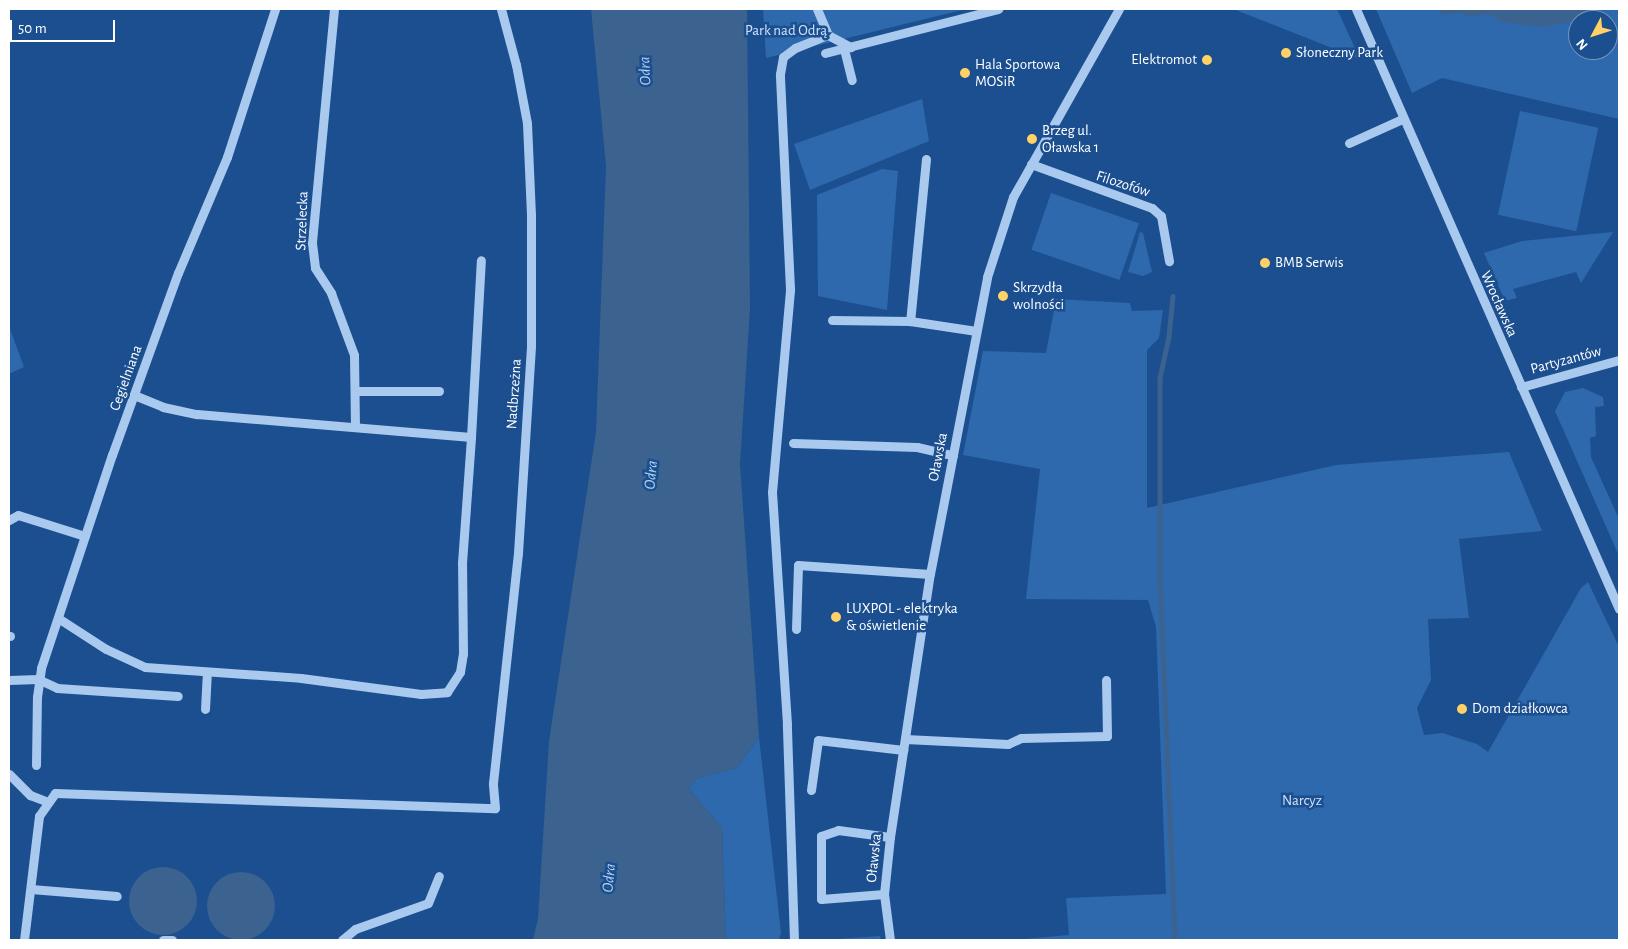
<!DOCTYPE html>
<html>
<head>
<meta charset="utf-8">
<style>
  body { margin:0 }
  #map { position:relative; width:1628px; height:949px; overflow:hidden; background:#1b4f8f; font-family:"Alegreya Sans",sans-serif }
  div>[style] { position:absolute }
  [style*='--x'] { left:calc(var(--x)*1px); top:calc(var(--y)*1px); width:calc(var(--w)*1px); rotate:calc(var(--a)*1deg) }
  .green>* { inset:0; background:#2e69ad; transform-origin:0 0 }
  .water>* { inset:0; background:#3c6290 }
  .round { border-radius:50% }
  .stream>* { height:4.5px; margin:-2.25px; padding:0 2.25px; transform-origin:2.25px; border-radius:2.25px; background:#3c6290 }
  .minor>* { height:9px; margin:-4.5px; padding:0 4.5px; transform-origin:4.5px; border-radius:4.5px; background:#a9c9ee }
  .dots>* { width:14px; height:14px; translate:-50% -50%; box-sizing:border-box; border:2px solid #1b4f8f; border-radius:50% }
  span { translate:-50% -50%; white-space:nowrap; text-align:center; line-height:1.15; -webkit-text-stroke:5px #1b4f8f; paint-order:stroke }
  .park-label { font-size:15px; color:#cfe3fa }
  .poi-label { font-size:15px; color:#fff }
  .left { translate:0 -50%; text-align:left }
  .right { translate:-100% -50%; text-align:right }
  .street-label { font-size:15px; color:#fff }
  .water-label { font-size:16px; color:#b5d3f5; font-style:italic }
  .frame { position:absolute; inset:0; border:10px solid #fff; pointer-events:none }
  .north { position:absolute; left:1568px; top:10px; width:50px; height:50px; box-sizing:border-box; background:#1b4f8f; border:1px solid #7695bc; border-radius:50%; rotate:230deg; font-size:14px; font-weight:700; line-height:20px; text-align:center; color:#fff }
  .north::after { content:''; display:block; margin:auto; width:18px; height:22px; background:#ffd166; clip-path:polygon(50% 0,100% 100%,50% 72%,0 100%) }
  .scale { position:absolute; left:10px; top:20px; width:105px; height:22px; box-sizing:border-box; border:2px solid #fff; border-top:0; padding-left:6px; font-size:15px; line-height:18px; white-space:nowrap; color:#fff; -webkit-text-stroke:4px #1b4f8f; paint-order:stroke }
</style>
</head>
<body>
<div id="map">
  <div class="green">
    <i style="clip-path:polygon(763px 9px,966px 9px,766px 58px)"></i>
    <i style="clip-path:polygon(1233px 9px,1337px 9px,1360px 59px)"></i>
    <i style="clip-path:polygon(evenodd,1376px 9px,1619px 9px,1619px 119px,1442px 78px,1412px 93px,1376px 9px,1578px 20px,1608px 20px,1608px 50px,1578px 50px,1578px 20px)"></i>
    <i style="clip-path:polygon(922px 99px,929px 141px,810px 190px,794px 144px)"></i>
    <i style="left:1520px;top:111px;width:80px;height:106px;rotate:12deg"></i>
    <i style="clip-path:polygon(882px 169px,898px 171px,887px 310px,818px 296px,817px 195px)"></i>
    <i style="left:1051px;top:193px;width:93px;height:60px;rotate:19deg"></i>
    <i style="clip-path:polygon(1140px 232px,1143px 233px,1152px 272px,1143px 276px,1128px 272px)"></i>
    <i style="clip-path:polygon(1613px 232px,1581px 283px,1576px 272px,1513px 289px,1517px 298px,1505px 301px,1484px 253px,1522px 241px)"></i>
    <i style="clip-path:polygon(1056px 299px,1130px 303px,1132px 311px,1163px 310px,1159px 338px,1147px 350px,1147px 508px,1336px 465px,1509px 452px,1542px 531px,1459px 539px,1469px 618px,1428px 619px,1431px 680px,1417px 708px,1424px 735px,1442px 733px,1477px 744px,1488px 752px,1581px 588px,1588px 582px,1619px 647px,1619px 940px,1014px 940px,1069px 935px,1066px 898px,1166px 894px,1156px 627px,1148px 600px,1026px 599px,1040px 469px,963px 455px,983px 351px,1046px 353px)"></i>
    <i style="clip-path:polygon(9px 326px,24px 367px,9px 374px)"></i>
    <i style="clip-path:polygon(1583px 388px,1603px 397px,1604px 406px,1595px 407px,1596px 436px,1590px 438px,1591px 457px,1619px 519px,1619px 556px,1555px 411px,1565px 392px)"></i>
    <i style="clip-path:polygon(759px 737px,781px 933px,779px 940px,726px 940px,722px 828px,689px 789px,697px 778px,737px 768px)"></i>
    <i style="clip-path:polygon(880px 936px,881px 940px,823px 940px)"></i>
  </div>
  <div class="water">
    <i style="clip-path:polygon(591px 9px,747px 9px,750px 308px,740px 464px,759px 737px,737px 768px,697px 778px,689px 789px,722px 828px,726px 940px,533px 940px,538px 919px,549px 741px,596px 432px,606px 166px)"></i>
    <i style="clip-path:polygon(1437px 9px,1599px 9px,1578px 21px,1540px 27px,1502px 22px,1489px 14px,1469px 17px,1461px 13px,1442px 15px)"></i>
    <i class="round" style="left:129px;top:867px;width:68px;height:68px"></i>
    <i class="round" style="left:207px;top:872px;width:68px;height:68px"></i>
  </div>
  <div class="stream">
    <i style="--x:1173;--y:296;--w:41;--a:95.6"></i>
    <i style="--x:1169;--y:337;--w:42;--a:102.4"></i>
    <i style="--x:1160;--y:378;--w:199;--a:90"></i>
    <i style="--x:1160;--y:577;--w:363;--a:87.6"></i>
  </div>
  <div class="minor">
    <i style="--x:334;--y:9;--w:235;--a:95.4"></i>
    <i style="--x:312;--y:243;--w:25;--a:83"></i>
    <i style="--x:315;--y:268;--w:30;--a:57"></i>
    <i style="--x:331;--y:293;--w:66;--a:69.6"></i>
    <i style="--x:354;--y:355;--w:71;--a:89.2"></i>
    <i style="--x:817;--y:9;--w:28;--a:67"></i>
    <i style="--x:828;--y:35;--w:26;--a:28"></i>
    <i style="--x:1356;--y:9;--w:655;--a:66.33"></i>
    <i style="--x:844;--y:49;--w:32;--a:76"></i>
    <i style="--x:825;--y:53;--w:179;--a:-14.3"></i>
    <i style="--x:1349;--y:143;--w:58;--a:-24.4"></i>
    <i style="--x:926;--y:159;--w:163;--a:95.6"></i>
    <i style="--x:910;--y:321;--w:67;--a:8.6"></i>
    <i style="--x:1031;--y:164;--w:129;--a:20"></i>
    <i style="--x:1152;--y:208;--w:12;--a:42"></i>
    <i style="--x:1161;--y:216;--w:46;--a:79.9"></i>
    <i style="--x:832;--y:320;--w:78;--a:0.7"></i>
    <i style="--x:1521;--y:387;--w:102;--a:-15.4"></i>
    <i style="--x:357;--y:391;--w:82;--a:0"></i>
    <i style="--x:134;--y:395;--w:31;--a:22"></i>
    <i style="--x:163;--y:407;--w:35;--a:12"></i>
    <i style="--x:197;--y:414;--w:275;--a:4.8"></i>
    <i style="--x:471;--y:437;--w:177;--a:-86.8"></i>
    <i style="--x:793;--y:443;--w:124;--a:1.8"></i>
    <i style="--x:917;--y:447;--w:37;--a:13"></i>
    <i style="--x:9;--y:520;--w:10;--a:-29"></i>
    <i style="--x:18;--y:515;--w:70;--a:17.4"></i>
    <i style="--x:58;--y:618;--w:57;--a:32.9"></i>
    <i style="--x:106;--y:649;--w:43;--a:24.8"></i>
    <i style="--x:145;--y:667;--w:156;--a:4"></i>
    <i style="--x:301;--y:678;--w:121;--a:7.6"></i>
    <i style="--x:421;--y:694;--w:26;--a:-4"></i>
    <i style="--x:447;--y:692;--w:24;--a:-57"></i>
    <i style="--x:460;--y:672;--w:18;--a:-81"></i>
    <i style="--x:463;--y:654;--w:91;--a:-90.6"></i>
    <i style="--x:462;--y:563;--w:126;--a:-85.9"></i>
    <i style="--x:796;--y:629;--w:64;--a:-88.2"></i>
    <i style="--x:798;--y:565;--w:132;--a:3.9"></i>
    <i style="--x:9;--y:636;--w:1;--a:0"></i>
    <i style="--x:9;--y:680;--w:29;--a:-2"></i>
    <i style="--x:38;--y:679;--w:21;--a:25"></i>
    <i style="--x:57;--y:688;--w:121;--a:3.8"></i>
    <i style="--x:205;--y:709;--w:37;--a:-87"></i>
    <i style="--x:905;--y:739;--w:103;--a:2.8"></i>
    <i style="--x:1008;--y:744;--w:14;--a:-25"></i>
    <i style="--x:1021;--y:738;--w:86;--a:-1.3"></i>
    <i style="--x:1107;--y:736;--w:56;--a:-91"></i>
    <i style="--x:36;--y:765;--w:68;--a:-89.2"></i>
    <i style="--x:37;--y:697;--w:29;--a:-82"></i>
    <i style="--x:41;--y:668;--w:225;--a:-71.6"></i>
    <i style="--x:112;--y:455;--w:194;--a:-70.1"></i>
    <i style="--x:178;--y:273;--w:126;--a:-67.1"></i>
    <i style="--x:227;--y:157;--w:156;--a:-72"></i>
    <i style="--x:9;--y:774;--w:30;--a:45"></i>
    <i style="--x:30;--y:795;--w:17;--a:21"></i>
    <i style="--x:811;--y:790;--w:50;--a:-82"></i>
    <i style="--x:818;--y:740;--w:86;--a:6.7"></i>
    <i style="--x:31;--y:889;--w:86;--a:4.7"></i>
    <i style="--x:884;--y:894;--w:63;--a:175.5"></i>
    <i style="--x:821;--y:899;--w:63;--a:-90"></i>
    <i style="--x:821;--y:836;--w:18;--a:-19"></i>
    <i style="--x:838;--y:830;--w:52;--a:7.7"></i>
    <i style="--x:24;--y:940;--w:125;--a:-83.1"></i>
    <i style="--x:39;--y:816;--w:28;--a:-55"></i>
    <i style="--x:55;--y:793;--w:440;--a:2"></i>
    <i style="--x:495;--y:808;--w:25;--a:-95"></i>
    <i style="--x:493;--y:783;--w:231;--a:-83.8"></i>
    <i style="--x:518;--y:553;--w:208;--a:-86.4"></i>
    <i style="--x:531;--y:345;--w:130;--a:-90"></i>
    <i style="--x:531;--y:215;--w:92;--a:-92.5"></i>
    <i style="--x:527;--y:123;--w:59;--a:-100.7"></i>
    <i style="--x:516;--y:65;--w:58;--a:-105"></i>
    <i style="--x:163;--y:940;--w:9;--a:0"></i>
    <i style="--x:342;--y:940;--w:17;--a:-40"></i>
    <i style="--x:355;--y:929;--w:77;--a:-19.6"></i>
    <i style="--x:428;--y:903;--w:29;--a:-68"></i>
    <i style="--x:794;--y:940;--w:216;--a:-91.9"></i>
    <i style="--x:787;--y:724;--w:232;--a:-93.7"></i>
    <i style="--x:772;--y:492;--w:204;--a:-84.9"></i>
    <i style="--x:790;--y:289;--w:215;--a:-92.7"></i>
    <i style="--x:780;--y:74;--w:17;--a:-80"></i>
    <i style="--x:783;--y:57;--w:15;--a:-37"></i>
    <i style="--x:795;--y:48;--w:35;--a:-22"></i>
    <i style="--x:890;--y:940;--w:46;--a:-97.4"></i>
    <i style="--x:884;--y:894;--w:57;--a:-84"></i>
    <i style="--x:890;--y:837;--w:266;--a:-81.4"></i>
    <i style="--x:930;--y:574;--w:302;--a:-79.1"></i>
    <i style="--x:987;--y:277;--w:84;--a:-72"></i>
    <i style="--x:1013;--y:197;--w:216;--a:-60.6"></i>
  </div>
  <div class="dots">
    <i style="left:1286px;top:53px;background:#ffd166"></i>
    <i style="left:1207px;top:60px;background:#ffd166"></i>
    <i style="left:965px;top:73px;background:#ffd166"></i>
    <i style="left:1032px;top:139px;background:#ffd166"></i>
    <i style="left:1265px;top:263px;background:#ffd166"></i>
    <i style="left:1003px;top:296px;background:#ffd166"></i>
    <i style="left:836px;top:617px;background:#ffd166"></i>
    <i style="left:1462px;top:709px;background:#ffd166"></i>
  </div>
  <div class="park-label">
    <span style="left:786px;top:31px">Park nad Odrą</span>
    <span style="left:1302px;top:801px">Narcyz</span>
  </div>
  <div class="poi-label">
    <span class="left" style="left:1296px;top:53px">Słoneczny Park</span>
    <span class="right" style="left:1197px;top:60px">Elektromot</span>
    <span class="left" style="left:975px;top:73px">Hala Sportowa<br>MOSiR</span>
    <span class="left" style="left:1042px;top:139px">Brzeg ul.<br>Oławska 1</span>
    <span class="left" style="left:1275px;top:263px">BMB Serwis</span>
    <span class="left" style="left:1013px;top:296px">Skrzydła<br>wolności</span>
    <span class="left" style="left:846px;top:617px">LUXPOL - elektryka<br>&amp; oświetlenie</span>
    <span class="left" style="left:1472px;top:709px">Dom działkowca</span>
  </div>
  <div class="street-label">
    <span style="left:1123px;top:184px;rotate:18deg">Filozofów</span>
    <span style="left:302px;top:221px;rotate:-88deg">Strzelecka</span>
    <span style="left:1499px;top:304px;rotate:66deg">Wrocławska</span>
    <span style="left:1566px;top:360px;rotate:-15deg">Partyzantów</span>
    <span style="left:126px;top:378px;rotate:-70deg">Cegielniana</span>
    <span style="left:514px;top:394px;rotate:-86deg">Nadbrzeżna</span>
    <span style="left:938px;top:457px;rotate:-79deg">Oławska</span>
    <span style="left:874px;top:858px;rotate:-84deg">Oławska</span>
  </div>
  <div class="water-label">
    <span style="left:645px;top:71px;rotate:-93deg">Odra</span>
    <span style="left:651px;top:475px;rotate:-84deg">Odra</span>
    <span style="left:609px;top:878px;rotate:-84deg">Odra</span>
  </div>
  <div class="frame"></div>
  <div class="north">N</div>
  <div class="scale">50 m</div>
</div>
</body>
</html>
